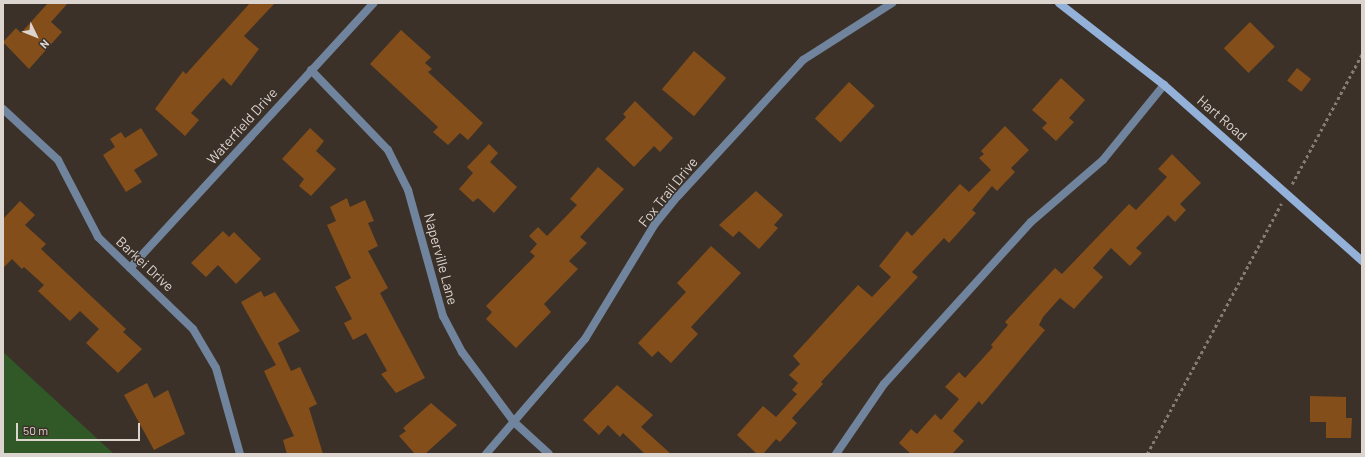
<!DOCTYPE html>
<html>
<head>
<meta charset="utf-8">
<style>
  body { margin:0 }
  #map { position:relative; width:1365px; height:457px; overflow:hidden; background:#3b3129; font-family:Barlow,sans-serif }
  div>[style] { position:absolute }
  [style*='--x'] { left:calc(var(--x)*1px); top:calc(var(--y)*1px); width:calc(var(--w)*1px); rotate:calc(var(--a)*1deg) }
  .green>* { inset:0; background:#315927 }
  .building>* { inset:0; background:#834e19; transform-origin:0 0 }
  .path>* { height:2.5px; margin-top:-1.25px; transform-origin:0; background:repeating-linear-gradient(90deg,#857c75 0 3px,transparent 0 6px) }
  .street>* { height:8px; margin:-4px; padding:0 4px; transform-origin:4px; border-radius:4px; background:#71849d }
  .secondary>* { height:8px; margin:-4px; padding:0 4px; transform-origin:4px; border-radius:4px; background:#93b1d9 }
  span { translate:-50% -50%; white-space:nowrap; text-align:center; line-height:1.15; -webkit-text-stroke:3px #3b3129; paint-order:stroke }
  .street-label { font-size:14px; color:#dbd4cf }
  .frame { position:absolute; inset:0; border:4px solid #dbd4cf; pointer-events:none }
  .north { position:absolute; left:16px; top:16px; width:40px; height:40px; -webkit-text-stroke:3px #3b3129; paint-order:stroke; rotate:133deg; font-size:11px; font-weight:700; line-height:16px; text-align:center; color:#dbd4cf }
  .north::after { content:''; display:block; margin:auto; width:14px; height:18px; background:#dbd4cf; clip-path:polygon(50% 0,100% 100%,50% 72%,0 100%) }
  .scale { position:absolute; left:16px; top:423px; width:124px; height:18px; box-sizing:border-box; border:2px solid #dbd4cf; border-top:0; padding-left:5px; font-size:12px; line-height:14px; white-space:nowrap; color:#dbd4cf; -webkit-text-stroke:3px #3b3129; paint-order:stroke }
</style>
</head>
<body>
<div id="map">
  <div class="green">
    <i style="clip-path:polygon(3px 352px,114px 454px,3px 454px)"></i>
  </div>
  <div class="building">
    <i style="clip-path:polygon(48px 3px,68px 3px,51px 22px,62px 32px,29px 69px,3px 42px,16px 28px,21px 33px)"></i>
    <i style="clip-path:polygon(250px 3px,275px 3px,244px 36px,259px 49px,231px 86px,223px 78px,191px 113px,199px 120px,185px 136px,155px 109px,183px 71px,186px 74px)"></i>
    <i style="left:1250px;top:22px;width:35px;height:37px;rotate:45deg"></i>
    <i style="clip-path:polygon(401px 30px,431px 57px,425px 63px,432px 69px,428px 72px,483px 123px,468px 140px,460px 133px,448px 145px,433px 132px,438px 127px,370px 64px)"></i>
    <i style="left:694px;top:51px;width:42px;height:50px;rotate:40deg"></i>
    <i style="left:1297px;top:68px;width:18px;height:16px;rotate:38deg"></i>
    <i style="clip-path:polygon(1061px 78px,1085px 100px,1069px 118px,1074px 122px,1056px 141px,1042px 128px,1047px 123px,1032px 110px)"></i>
    <i style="left:849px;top:82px;width:35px;height:50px;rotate:43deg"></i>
    <i style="clip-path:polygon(635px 101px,673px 138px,660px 152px,654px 146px,634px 167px,605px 139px,626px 117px,623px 114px)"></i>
    <i style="clip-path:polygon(1005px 126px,1029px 150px,1011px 168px,1015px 172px,997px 191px,992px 186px,972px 210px,976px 213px,949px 243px,944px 238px,912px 272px,918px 277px,821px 382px,823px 384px,792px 418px,797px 423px,780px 442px,776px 439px,763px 454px,757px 454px,737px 435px,763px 406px,776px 417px,797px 394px,792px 390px,798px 383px,789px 375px,800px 364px,793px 356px,858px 285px,872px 297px,891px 277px,879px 266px,907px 231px,912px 236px,960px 184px,969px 192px,991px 170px,979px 158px,984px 154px,981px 151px)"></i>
    <i style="clip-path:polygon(141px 128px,158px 155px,134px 170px,142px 182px,126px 192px,103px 155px,115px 147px,110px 139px,121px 132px,125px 138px)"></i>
    <i style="clip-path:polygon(310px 128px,324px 141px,316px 151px,336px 169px,311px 196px,299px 186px,304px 179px,282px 159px)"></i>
    <i style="clip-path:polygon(489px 144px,498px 153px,490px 162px,517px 187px,494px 213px,478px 198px,473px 202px,459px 189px,473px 173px,467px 167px)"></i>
    <i style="clip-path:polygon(1172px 154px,1201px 183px,1180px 204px,1186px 210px,1175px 222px,1168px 215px,1136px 248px,1142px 253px,1130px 266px,1111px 248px,1093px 268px,1103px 277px,1074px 309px,1060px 298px,1043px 317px,1039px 325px,1045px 330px,982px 405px,979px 401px,953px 431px,964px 441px,952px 454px,911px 454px,899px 443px,911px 429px,917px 434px,935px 414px,941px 420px,959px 399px,945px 387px,959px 372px,965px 378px,993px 347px,991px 345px,1008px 325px,1005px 322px,1055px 268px,1062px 274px,1129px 204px,1136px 210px,1167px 177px,1158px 169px)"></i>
    <i style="clip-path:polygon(598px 167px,624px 189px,580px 237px,587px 243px,569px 261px,578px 269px,544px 304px,551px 312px,516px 348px,486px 319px,492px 312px,486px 306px,535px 256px,530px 252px,537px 244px,529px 236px,538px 227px,547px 236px,577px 205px,570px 199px)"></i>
    <i style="clip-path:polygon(756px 191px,783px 215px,774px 225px,778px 228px,759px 249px,739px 231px,733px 237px,719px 225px)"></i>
    <i style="clip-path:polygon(347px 198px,350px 207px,365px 200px,374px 221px,368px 223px,378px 246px,368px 251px,388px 288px,380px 293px,425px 378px,396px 393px,381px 374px,387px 371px,366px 333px,353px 340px,344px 323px,352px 319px,335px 287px,351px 278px,327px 225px,336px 221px,330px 207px)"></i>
    <i style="clip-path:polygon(20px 201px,35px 215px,25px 225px,46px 244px,41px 249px,126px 329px,123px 332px,142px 349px,118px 373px,86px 343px,99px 329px,80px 311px,70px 321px,38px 291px,44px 285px,24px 267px,22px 269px,12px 259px,3px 268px,3px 219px)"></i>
    <i style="clip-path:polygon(223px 231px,229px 237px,234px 232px,261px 259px,236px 284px,218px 265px,206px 277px,191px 263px)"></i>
    <i style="clip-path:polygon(711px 246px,741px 273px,691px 327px,698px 334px,671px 363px,658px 351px,652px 357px,638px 343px,686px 292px,677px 283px)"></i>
    <i style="clip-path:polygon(261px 291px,264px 297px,275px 292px,300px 331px,278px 343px,291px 371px,300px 367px,317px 404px,309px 408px,323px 454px,287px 454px,283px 440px,294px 436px,264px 371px,276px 365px,241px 302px)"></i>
    <i style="clip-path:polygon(147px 383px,154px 398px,168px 390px,185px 434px,154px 450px,124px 395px)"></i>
    <i style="clip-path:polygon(617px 385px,653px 415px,641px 427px,671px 454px,645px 454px,623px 433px,620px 437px,608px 425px,599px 435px,583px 420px)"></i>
    <i style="clip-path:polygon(1310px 396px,1346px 397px,1346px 418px,1352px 418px,1351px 438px,1326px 438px,1326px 422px,1310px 422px)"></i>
    <i style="clip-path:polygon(431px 403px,457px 425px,425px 454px,415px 454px,399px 436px,406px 431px,403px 428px)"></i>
  </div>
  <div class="path">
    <i style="--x:1292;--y:184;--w:148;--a:-61.7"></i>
    <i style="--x:1147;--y:454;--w:284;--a:-61.8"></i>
  </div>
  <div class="street">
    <i style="--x:311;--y:70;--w:111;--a:46.1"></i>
    <i style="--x:388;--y:150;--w:45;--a:63.4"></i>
    <i style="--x:408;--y:190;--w:131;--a:74.5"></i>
    <i style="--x:443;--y:316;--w:41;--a:62.2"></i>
    <i style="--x:462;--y:352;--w:87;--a:53.4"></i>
    <i style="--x:514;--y:422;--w:47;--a:42.4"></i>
    <i style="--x:3;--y:109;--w:75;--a:42.8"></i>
    <i style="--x:58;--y:160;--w:87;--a:62.5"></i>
    <i style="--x:98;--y:237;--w:132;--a:44.1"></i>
    <i style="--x:193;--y:329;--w:45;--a:59.5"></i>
    <i style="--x:216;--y:368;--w:89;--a:74.4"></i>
    <i style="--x:130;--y:268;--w:360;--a:-47.4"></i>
    <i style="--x:486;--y:454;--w:152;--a:-49.3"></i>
    <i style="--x:585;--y:339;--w:135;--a:-58.7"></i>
    <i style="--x:655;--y:224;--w:36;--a:-51"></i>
    <i style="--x:678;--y:196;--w:185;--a:-47.4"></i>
    <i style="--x:803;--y:60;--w:106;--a:-32.6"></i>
    <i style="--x:836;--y:454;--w:85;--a:-55.6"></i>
    <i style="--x:884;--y:384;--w:219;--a:-47.8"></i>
    <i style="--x:1031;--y:222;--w:95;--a:-40.7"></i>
    <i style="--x:1103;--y:160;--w:97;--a:-50.9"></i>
  </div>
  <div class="secondary">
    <i style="--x:1059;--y:3;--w:133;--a:38"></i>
    <i style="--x:1164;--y:85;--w:265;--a:41.6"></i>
  </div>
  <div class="street-label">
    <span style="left:1222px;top:118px;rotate:41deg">Hart Road</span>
    <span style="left:242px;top:126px;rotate:-48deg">Waterfield Drive</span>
    <span style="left:668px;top:192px;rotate:-51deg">Fox Trail Drive</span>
    <span style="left:441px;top:259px;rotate:75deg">Naperville Lane</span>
    <span style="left:145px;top:264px;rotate:43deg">Barkei Drive</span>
  </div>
  <div class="frame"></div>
  <div class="north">N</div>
  <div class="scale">50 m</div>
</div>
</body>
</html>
